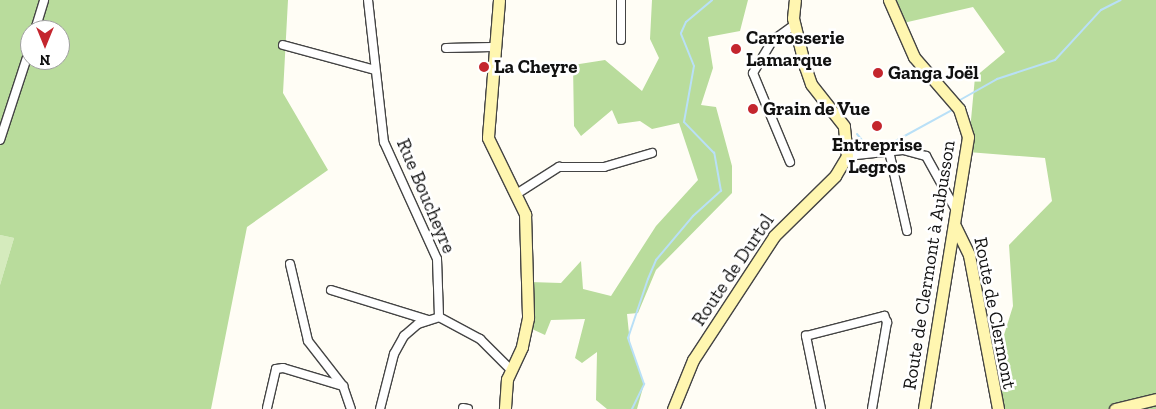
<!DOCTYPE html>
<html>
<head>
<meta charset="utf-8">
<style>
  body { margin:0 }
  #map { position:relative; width:1156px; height:409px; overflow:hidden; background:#fffdf5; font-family:"Zilla Slab",serif }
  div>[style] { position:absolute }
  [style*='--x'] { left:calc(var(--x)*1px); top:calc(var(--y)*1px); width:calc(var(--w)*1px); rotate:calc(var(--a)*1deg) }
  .green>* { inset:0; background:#d5ebbd }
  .forest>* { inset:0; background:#b9dc9c }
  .stream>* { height:2px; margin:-1px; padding:0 1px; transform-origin:1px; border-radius:1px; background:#b9e0f7 }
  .roads { filter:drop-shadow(1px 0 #444) drop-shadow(-1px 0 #444) drop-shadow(0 1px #444) drop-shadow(0 -1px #444) }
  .street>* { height:8px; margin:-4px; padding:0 4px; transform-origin:4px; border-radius:4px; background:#fff }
  .secondary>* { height:11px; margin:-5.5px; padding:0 5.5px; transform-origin:5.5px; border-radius:5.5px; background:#fff6b0 }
  .dots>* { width:14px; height:14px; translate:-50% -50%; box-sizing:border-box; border:2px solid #fff; border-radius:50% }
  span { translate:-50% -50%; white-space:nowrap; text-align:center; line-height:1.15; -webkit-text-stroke:5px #fff; paint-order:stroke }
  .poi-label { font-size:19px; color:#111; font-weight:700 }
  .left { translate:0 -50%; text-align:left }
  .street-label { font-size:19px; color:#111 }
  .north { position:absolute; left:20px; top:20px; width:50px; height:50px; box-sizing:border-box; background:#fff; border:1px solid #a0a0a0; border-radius:50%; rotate:180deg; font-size:14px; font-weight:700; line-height:20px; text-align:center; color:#111 }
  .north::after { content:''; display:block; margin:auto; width:18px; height:22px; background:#c4262e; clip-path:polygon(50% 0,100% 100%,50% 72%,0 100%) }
</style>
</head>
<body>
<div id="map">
  <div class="green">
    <i style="clip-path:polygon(0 235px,14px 238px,0 285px)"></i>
  </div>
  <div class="forest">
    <i style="clip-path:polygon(evenodd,0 0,288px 0,283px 93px,328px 170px,247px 227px,211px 409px,0 409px,0 285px,14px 238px,0 235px,0 0,30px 30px,60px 30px,60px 60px,30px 60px,30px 30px)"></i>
    <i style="clip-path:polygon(652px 0,748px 0,740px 31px,708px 37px,713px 68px,701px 105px,716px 107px,732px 166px,732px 193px,656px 270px,638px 313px,627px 314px,630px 343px,644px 384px,637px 409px,607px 409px,596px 400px,597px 352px,582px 363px,575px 358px,585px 319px,551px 320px,545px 335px,532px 329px,530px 282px,561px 283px,581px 261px,583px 289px,611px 296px,656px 226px,698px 180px,679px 123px,652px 129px,640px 121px,618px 124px,612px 110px,581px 136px,574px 126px,573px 65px,605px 60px,642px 91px,659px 58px,650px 39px)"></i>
    <i style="clip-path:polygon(890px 0,1156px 0,1156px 409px,997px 409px,990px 380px,1013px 306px,1009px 245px,1052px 201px,1045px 158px,968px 152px,975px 77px,1005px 52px,973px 7px,899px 24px)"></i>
  </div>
  <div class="stream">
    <i style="--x:960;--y:100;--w:43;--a:-29.6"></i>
    <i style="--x:997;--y:79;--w:61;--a:-18.1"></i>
    <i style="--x:1055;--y:60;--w:68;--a:-47.4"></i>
    <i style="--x:1101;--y:10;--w:22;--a:-27"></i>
    <i style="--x:857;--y:134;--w:14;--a:51"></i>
    <i style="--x:866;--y:145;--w:24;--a:-2"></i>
    <i style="--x:890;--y:144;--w:71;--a:-28.7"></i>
    <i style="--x:632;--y:409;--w:28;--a:-64"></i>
    <i style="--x:644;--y:384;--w:49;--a:-109.2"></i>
    <i style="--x:628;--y:338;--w:62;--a:-71.3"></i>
    <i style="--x:648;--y:279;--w:21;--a:-67"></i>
    <i style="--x:656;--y:260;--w:57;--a:-49.9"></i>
    <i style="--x:693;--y:216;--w:38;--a:-42"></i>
    <i style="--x:721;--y:191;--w:39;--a:-100"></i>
    <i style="--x:714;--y:153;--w:43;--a:-134.1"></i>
    <i style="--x:684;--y:122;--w:57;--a:-79.9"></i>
    <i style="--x:694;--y:66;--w:35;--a:-112"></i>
    <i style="--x:681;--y:33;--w:12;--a:-66"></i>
    <i style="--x:686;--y:22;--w:34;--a:-40"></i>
  </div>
  <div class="roads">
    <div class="street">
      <i style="--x:368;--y:0;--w:143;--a:83.6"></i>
      <i style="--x:384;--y:142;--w:128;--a:65.6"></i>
      <i style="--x:437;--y:259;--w:58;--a:88"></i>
      <i style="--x:35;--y:30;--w:31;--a:-73"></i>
      <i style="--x:621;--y:40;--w:40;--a:-90"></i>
      <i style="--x:283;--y:45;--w:95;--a:15.2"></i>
      <i style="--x:446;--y:48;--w:46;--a:-1.2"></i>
      <i style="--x:0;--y:140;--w:97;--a:-71.9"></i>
      <i style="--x:889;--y:151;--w:82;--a:77.3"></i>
      <i style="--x:847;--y:156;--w:56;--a:-6.1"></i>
      <i style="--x:903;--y:150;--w:24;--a:15"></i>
      <i style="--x:926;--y:156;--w:64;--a:61"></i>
      <i style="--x:790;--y:162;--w:96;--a:-112.6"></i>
      <i style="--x:753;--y:73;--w:37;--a:-59"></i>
      <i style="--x:772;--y:41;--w:27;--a:-36"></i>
      <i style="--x:518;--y:193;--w:49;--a:-32.4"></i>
      <i style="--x:559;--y:167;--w:45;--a:0"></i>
      <i style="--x:604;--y:167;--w:50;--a:-16.3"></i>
      <i style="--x:290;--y:264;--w:79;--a:76.8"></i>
      <i style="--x:308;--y:341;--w:57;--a:52.1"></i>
      <i style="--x:331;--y:290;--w:102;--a:17.2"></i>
      <i style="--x:439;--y:317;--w:47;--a:28.2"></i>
      <i style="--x:480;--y:339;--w:42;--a:45"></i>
      <i style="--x:267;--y:408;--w:40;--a:-77"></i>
      <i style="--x:276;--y:369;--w:7;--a:-8"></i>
      <i style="--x:283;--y:368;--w:63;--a:16.7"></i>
      <i style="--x:343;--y:386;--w:24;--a:71"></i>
      <i style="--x:463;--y:408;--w:5;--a:11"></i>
      <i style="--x:380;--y:409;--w:57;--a:-75.7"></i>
      <i style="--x:394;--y:354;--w:21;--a:-61"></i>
      <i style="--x:404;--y:336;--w:18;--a:-41"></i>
      <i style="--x:418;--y:324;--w:22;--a:-18"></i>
      <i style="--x:821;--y:409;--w:75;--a:-101.6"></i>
      <i style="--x:806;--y:336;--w:81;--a:-14.4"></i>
      <i style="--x:884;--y:316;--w:7;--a:63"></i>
      <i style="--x:887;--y:322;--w:88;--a:99.8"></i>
    </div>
    <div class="secondary">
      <i style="--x:499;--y:0;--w:138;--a:94.6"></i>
      <i style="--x:488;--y:138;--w:85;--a:64"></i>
      <i style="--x:525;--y:214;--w:104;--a:88.3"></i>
      <i style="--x:528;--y:318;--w:30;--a:102"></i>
      <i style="--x:522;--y:347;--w:35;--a:115"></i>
      <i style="--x:507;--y:379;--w:30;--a:94"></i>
      <i style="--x:889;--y:0;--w:62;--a:66.3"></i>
      <i style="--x:914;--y:57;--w:69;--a:49.1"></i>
      <i style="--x:959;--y:109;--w:29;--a:72"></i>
      <i style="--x:968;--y:137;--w:276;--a:99.2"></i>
      <i style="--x:955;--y:226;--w:32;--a:64"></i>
      <i style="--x:969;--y:255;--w:157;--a:79.3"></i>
      <i style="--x:673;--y:409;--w:53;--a:-67.8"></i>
      <i style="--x:693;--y:360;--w:148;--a:-56.8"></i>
      <i style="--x:774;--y:236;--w:86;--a:-44.5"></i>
      <i style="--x:835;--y:176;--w:23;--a:-59"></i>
      <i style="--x:847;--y:156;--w:30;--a:-96"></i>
      <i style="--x:844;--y:126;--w:53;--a:-128.2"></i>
      <i style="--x:811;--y:84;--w:18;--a:-109"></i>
      <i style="--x:805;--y:67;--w:50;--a:-103.8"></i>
      <i style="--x:793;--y:18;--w:18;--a:-84"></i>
      <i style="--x:1115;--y:409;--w:42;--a:-13.7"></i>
    </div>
  </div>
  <div class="dots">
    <i style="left:736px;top:49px;background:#c4262e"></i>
    <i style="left:484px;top:67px;background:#c4262e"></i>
    <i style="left:878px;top:73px;background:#c4262e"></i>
    <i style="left:753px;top:109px;background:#c4262e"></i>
    <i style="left:877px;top:126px;background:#c4262e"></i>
  </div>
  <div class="poi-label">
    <span class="left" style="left:746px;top:49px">Carrosserie<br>Lamarque</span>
    <span class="left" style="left:494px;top:67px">La Cheyre</span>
    <span class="left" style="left:888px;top:73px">Ganga Joël</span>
    <span class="left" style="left:763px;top:109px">Grain de Vue</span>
    <span style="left:877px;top:156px">Entreprise<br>Legros</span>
  </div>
  <div class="street-label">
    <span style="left:426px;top:196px;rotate:67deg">Rue Boucheyre</span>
    <span style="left:929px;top:265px;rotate:-81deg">Route de Clermont à Aubusson</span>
    <span style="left:733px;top:270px;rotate:-56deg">Route de Durtol</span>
    <span style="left:995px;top:313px;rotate:79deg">Route de Clermont</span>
  </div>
  <div class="north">N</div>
</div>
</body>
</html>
